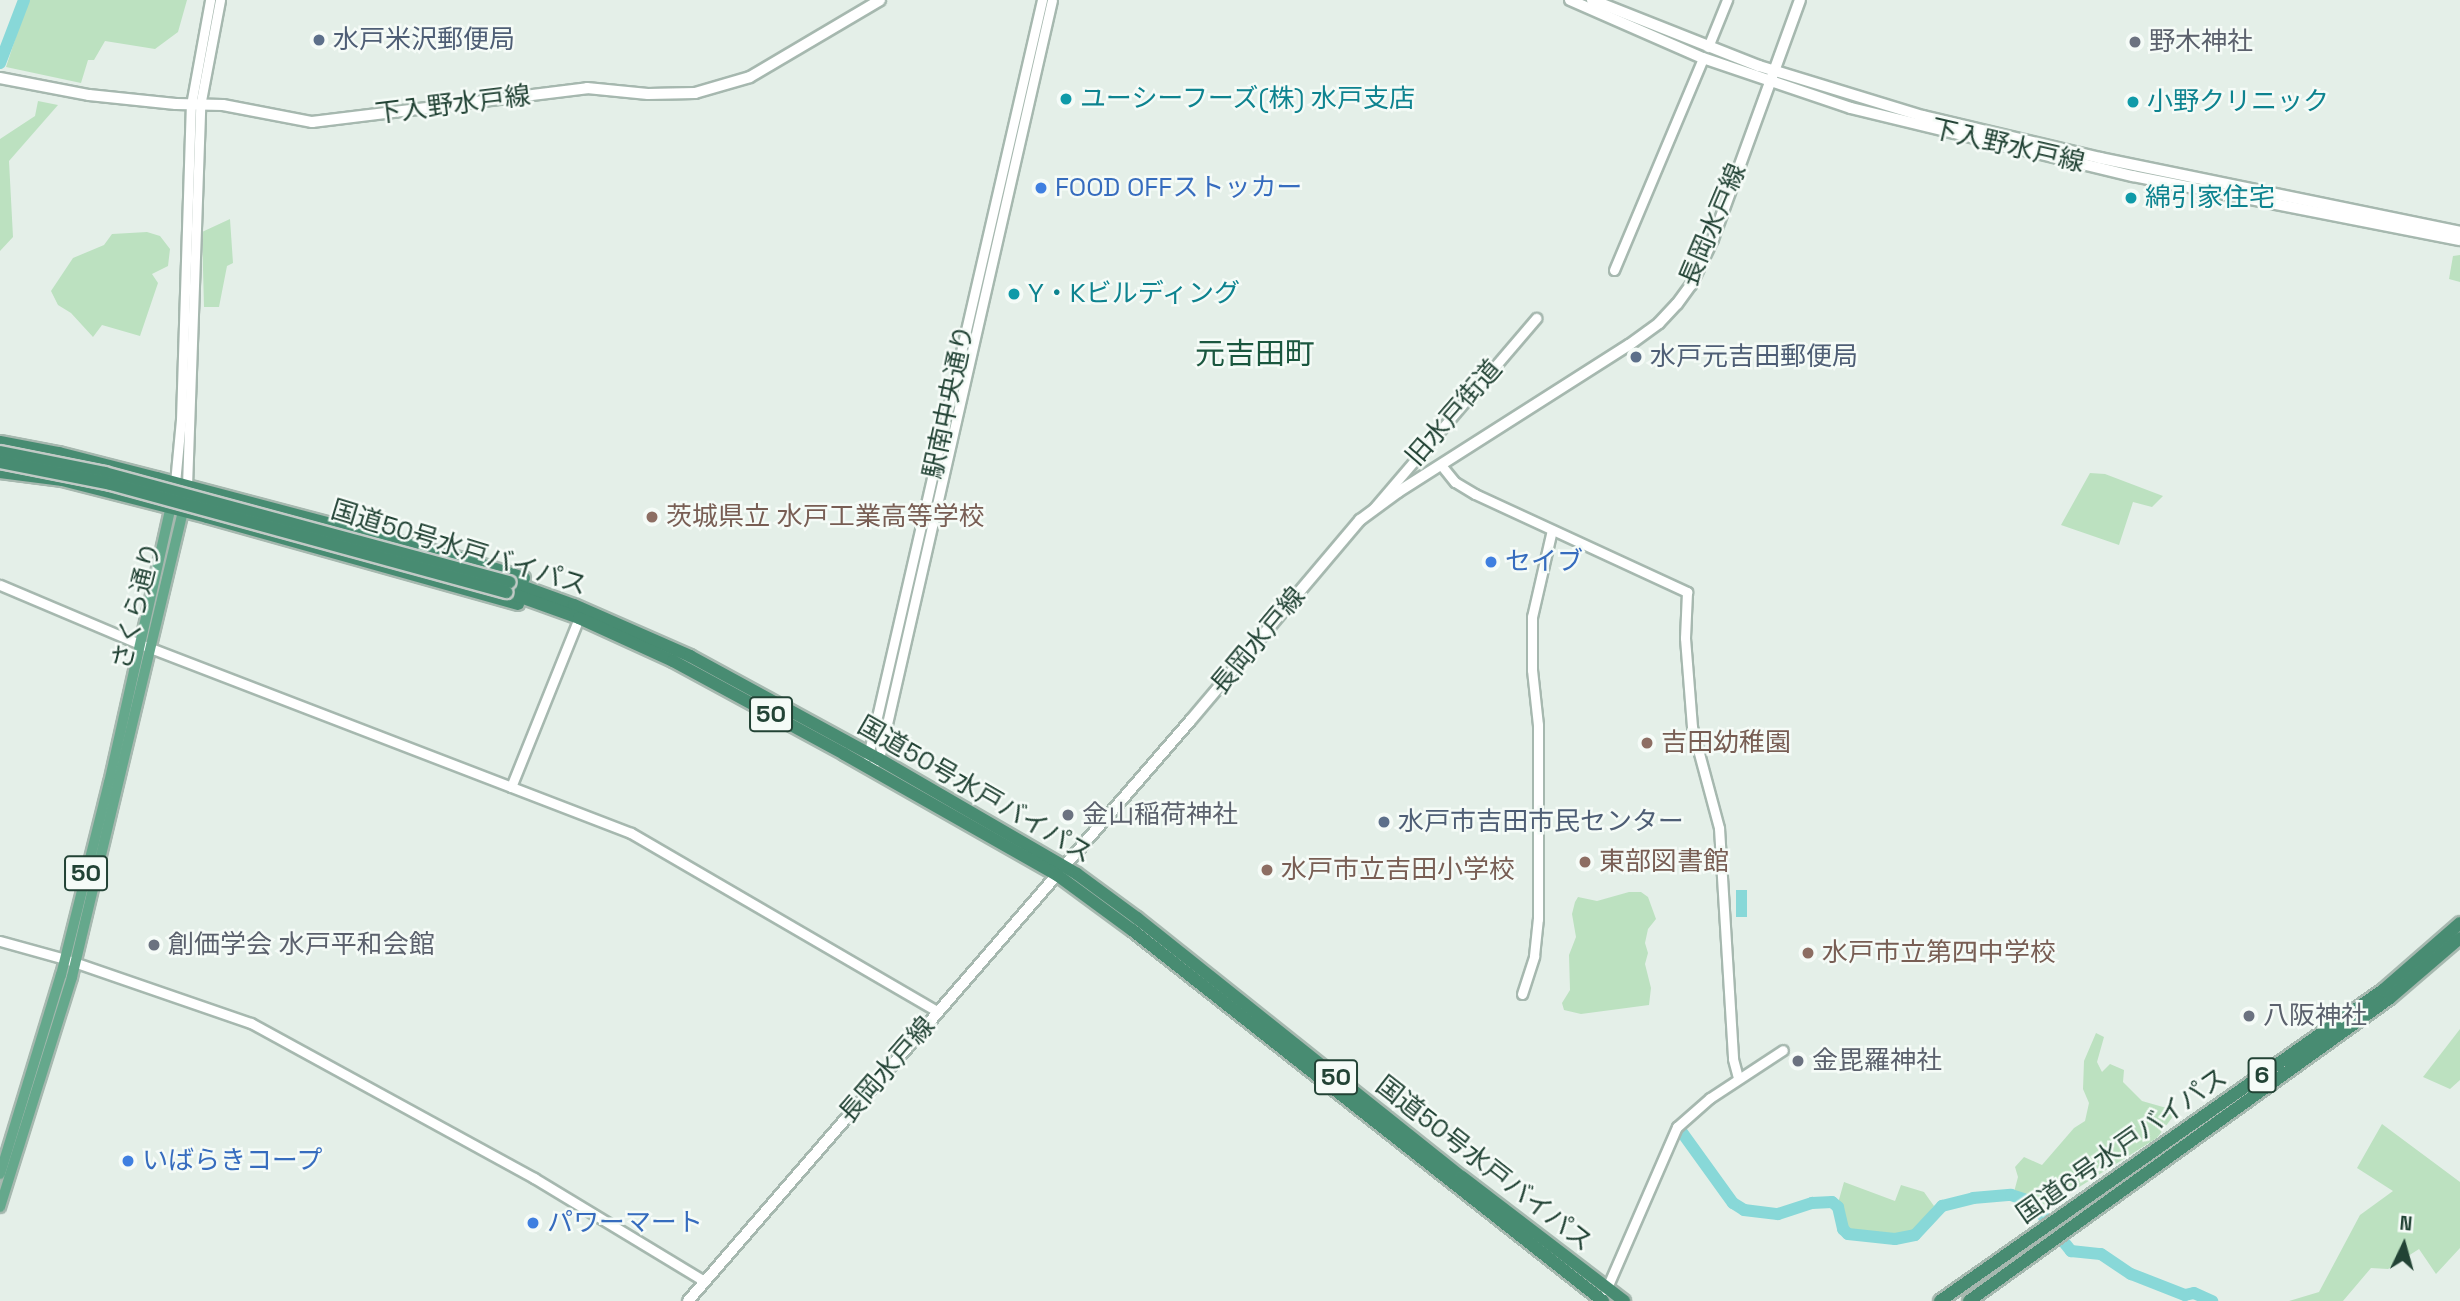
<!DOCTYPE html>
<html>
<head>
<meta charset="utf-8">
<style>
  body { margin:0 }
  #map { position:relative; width:2460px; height:1301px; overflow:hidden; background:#e4efe8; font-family:"Space Grotesk","Noto Sans JP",sans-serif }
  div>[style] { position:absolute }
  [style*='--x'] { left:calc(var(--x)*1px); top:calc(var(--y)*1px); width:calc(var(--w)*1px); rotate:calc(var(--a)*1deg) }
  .green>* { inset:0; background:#bce1c0 }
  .water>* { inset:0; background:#88d8d8; transform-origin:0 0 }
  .river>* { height:12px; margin:-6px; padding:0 6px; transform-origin:6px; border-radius:6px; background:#88d8d8 }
  .roads { filter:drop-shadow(2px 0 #a6b8af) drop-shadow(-2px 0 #a6b8af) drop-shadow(0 2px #a6b8af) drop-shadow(0 -2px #a6b8af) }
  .tertiary>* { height:9px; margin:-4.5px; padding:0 4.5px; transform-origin:4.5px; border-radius:4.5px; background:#fff }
  .secondary>* { height:10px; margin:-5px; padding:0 5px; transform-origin:5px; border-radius:5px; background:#fff }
  .primary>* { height:10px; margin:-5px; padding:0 5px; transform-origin:5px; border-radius:5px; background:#65a88c }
  .trunk>* { height:12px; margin:-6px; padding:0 6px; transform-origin:6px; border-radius:6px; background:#488c72 }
  .bridges { filter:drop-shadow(2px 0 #c1cac6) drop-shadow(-2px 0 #c1cac6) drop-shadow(0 2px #c1cac6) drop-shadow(0 -2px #c1cac6) }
  .trunk-bridge>* { height:12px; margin:-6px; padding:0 6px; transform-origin:6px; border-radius:6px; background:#488c72 }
  .dots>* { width:19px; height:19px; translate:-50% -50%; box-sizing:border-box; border:4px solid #f5fbf7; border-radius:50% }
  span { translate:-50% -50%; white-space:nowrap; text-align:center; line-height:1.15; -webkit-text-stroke:5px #f5fbf7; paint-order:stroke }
  .shield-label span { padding:2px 5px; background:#f5fbf7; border:2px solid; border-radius:5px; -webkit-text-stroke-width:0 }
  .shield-label { font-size:24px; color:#224335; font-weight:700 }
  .service-label { font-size:26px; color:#4e5e75 }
  .left { translate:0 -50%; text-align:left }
  .worship-label { font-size:26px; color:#5b616d }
  .culture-label { font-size:26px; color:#0d838f }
  .street-label { font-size:26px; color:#224335 }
  .shop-label { font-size:26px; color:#366cbe }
  .education-label { font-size:26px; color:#785e54 }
  .quarter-label { font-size:30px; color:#1b573f }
  .north { position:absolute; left:2369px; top:1210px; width:70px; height:70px; -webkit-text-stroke:5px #f5fbf7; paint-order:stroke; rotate:5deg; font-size:19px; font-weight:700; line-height:28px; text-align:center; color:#224335 }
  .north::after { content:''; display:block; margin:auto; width:24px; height:32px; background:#224335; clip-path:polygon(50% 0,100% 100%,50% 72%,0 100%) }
</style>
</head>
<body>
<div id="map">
  <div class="green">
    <i style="clip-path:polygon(28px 0,187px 0,178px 32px,155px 49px,105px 41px,94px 60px,88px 60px,81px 83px,6px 67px)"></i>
    <i style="clip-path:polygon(38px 101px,58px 105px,9px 161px,13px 237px,0 251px,0 139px,35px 116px)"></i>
    <i style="clip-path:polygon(230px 219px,233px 263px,227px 266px,219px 307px,204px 307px,202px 232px)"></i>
    <i style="clip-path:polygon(147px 232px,160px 236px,170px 249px,168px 266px,152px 274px,158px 283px,140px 336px,102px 325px,93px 337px,71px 313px,58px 305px,51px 291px,73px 258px,104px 245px,112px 234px)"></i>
    <i style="clip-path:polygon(2460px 255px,2460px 282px,2449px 279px,2453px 256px)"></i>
    <i style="clip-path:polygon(2090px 473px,2105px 474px,2163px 496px,2152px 507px,2133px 502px,2119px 545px,2061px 525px)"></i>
    <i style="clip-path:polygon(1629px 892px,1641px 892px,1648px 897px,1656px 919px,1648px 929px,1645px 943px,1648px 953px,1645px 964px,1651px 988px,1649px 1005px,1581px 1014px,1564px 1010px,1562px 1003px,1570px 990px,1569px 955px,1576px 937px,1572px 914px,1575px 902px,1578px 897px,1597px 901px)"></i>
    <i style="clip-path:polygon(2460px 1029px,2460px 1080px,2450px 1089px,2423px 1077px)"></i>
    <i style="clip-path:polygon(2096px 1033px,2104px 1037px,2097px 1062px,2102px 1072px,2110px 1064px,2124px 1070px,2123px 1082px,2142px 1101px,2177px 1111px,2157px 1138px,2049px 1206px,2014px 1192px,2018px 1177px,2015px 1167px,2024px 1157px,2042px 1165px,2074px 1128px,2085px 1121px,2089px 1103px,2083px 1089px,2084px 1061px)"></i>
    <i style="clip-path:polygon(2382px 1124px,2460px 1182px,2460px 1248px,2436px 1274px,2419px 1249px,2388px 1269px,2371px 1268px,2343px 1301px,2289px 1301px,2319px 1292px,2360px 1215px,2393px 1191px,2357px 1168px)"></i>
    <i style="clip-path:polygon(1844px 1182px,1895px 1201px,1901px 1185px,1924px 1192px,1934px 1206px,1912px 1233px,1854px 1233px,1846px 1228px,1838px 1203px)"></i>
  </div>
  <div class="water">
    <i style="left:1736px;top:890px;width:11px;height:27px"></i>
  </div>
  <div class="river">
    <i style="--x:0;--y:63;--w:67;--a:-69.1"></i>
    <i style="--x:1681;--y:1131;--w:89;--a:54.2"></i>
    <i style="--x:1733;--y:1203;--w:13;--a:32"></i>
    <i style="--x:1744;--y:1210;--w:34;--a:7"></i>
    <i style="--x:1778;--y:1214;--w:36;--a:-18"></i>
    <i style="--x:1812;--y:1203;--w:20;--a:-3"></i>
    <i style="--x:1832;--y:1202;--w:8;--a:40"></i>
    <i style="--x:1838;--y:1207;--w:23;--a:77"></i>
    <i style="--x:1843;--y:1229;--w:7;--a:45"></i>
    <i style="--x:1848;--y:1234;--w:47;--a:6.1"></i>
    <i style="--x:1895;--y:1239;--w:20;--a:-11"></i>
    <i style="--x:1915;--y:1235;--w:40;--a:-47"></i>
    <i style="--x:1942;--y:1206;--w:32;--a:-14"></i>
    <i style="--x:1973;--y:1198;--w:38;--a:-5"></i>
    <i style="--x:2011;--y:1195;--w:22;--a:18"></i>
    <i style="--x:2032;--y:1202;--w:63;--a:51.5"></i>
    <i style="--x:2071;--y:1251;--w:30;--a:6"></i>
    <i style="--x:2101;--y:1254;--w:36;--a:34"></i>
    <i style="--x:2131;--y:1274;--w:58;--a:21.3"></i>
    <i style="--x:2185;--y:1295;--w:9;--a:-13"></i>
    <i style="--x:2194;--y:1293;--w:20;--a:24"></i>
  </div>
  <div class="roads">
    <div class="tertiary">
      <i style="--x:1708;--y:47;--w:51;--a:-68"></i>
      <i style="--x:1614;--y:270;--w:230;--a:-67.2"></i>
      <i style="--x:1441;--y:465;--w:22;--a:51"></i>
      <i style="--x:1455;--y:482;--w:23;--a:31"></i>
      <i style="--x:1475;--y:494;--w:234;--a:24.8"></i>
      <i style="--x:1687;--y:592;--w:46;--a:92.5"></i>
      <i style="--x:1685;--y:638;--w:89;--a:85.5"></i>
      <i style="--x:1692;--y:727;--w:105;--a:75"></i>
      <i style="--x:1719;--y:828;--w:231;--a:86.5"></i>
      <i style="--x:1733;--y:1059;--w:20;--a:75"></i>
      <i style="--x:175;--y:483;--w:63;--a:-84.6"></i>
      <i style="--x:181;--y:420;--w:315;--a:-88.2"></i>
      <i style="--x:191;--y:105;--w:107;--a:-79.7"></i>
      <i style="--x:187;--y:486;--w:380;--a:-88"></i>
      <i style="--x:200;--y:106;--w:108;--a:-79.3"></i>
      <i style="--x:1374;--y:508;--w:250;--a:-49.5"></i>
      <i style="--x:0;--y:585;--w:152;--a:22.9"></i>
      <i style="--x:140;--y:644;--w:526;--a:21.05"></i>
      <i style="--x:631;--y:833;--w:355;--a:30.2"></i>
      <i style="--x:868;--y:756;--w:776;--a:-77.04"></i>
      <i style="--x:869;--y:768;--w:13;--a:-42"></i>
      <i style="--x:879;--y:759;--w:778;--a:-77.16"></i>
      <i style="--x:511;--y:787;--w:175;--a:-68.1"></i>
      <i style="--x:0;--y:941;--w:67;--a:15.5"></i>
      <i style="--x:65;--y:959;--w:197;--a:19"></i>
      <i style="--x:251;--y:1023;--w:323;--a:28.7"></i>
      <i style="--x:534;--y:1178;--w:199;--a:31.2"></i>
      <i style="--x:1522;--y:994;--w:40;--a:-72"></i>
      <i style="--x:1534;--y:956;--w:37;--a:-84"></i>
      <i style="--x:1538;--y:919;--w:194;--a:-90"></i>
      <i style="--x:1538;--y:725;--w:55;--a:-96.2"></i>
      <i style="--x:1532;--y:670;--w:53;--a:-90"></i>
      <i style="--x:1532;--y:617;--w:89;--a:-77.1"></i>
      <i style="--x:1606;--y:1290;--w:178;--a:-66.5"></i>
      <i style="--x:1677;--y:1127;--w:44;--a:-41.3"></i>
      <i style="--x:1710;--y:1098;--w:87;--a:-33.3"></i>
    </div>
    <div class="secondary">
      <i style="--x:1570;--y:0;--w:145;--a:23.6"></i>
      <i style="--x:1703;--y:58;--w:156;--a:18.7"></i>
      <i style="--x:1851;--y:108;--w:290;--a:13.6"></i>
      <i style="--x:2133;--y:176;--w:333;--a:11.1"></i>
      <i style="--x:1592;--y:0;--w:180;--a:21.6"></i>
      <i style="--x:1759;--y:66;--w:171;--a:17"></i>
      <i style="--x:1923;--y:116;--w:182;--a:13.3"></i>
      <i style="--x:2100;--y:158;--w:368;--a:11.6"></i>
      <i style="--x:0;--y:78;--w:91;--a:10.8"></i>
      <i style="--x:89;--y:95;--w:87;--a:5.9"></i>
      <i style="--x:176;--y:104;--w:47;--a:1.2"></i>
      <i style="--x:223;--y:105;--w:91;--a:10.8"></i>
      <i style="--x:312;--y:122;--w:277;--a:-7"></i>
      <i style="--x:587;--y:88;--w:61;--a:5.6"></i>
      <i style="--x:648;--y:94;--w:47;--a:-1.2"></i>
      <i style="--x:695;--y:93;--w:57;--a:-16.2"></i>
      <i style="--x:750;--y:77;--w:151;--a:-30.6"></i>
      <i style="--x:688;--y:1301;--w:768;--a:-49.12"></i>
      <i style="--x:1191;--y:720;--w:262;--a:-49.8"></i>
      <i style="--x:1360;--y:520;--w:47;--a:-36.4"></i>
      <i style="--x:1398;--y:492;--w:274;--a:-32.5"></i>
      <i style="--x:1629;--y:345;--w:37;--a:-36"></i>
      <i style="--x:1659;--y:323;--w:26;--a:-47"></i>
      <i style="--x:1677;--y:304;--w:24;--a:-54"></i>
      <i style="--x:1691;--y:285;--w:51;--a:-64.4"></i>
      <i style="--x:1713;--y:239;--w:254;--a:-70"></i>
    </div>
    <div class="primary">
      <i style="--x:0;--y:1174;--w:208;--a:-73"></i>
      <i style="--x:61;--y:975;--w:198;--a:-76"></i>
      <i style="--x:109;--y:783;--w:288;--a:-77.4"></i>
      <i style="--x:0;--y:1207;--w:241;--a:-72.6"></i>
      <i style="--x:72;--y:977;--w:487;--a:-76.6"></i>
    </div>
    <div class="trunk">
      <i style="--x:0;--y:442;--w:60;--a:10.6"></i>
      <i style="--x:59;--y:453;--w:101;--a:14.3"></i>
      <i style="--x:157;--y:478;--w:318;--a:14.8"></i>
      <i style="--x:464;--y:559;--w:63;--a:17.6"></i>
      <i style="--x:0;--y:472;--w:63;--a:7.4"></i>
      <i style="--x:62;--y:480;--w:150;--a:14.3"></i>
      <i style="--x:207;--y:517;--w:323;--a:15.6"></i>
      <i style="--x:510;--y:582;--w:68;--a:19.8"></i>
      <i style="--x:574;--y:605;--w:127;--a:23.7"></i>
      <i style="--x:690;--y:656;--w:215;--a:28.6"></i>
      <i style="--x:879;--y:759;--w:229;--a:30.1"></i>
      <i style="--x:1077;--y:874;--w:74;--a:36.3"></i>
      <i style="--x:1137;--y:918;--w:416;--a:38.6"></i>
      <i style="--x:1462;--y:1177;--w:204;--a:37.4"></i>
      <i style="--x:507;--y:592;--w:77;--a:19.9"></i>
      <i style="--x:579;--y:618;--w:103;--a:24.6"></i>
      <i style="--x:673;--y:661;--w:195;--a:28.5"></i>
      <i style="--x:844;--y:754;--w:245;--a:29.6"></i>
      <i style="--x:1057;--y:875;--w:93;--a:36.3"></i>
      <i style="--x:1132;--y:930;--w:600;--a:38.23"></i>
      <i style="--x:1940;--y:1301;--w:541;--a:-35.07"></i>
      <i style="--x:2383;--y:990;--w:102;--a:-41"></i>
      <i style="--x:1969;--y:1301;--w:519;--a:-35.74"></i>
      <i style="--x:2390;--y:998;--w:92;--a:-40.6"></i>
    </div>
  </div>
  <div class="bridges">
    <div class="trunk-bridge">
      <i style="--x:0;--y:452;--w:107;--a:11.3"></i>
      <i style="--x:105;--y:473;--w:419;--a:15.1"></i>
      <i style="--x:0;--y:462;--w:113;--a:11.2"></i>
      <i style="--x:111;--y:484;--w:410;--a:15.3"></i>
    </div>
  </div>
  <div class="dots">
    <i style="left:319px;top:40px;background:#5c6f8a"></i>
    <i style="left:2135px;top:42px;background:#6b7280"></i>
    <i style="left:1066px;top:99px;background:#0f9aa8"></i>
    <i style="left:2133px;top:102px;background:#0f9aa8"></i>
    <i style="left:1041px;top:188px;background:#3f7fe0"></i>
    <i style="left:2131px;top:198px;background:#0f9aa8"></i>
    <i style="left:1014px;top:294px;background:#0f9aa8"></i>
    <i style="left:1636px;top:357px;background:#5c6f8a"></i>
    <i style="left:652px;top:517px;background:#8d6e63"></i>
    <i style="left:1491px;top:562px;background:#3f7fe0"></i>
    <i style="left:1647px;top:743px;background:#8d6e63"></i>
    <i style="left:1068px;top:815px;background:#6b7280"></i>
    <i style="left:1384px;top:822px;background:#5c6f8a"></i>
    <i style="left:1585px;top:862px;background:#8d6e63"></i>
    <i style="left:1267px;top:870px;background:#8d6e63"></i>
    <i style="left:154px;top:945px;background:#6b7280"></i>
    <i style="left:1808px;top:953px;background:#8d6e63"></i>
    <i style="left:2249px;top:1016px;background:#6b7280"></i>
    <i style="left:1798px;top:1061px;background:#6b7280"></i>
    <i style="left:128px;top:1161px;background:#3f7fe0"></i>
    <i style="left:533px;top:1223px;background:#3f7fe0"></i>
  </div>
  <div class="shield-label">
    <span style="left:771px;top:714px">50</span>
    <span style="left:86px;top:873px">50</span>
    <span style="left:2262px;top:1075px">6</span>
    <span style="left:1336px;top:1077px">50</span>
  </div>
  <div class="service-label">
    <span class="left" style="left:333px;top:40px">水戸米沢郵便局</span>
    <span class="left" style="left:1650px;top:357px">水戸元吉田郵便局</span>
    <span class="left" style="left:1398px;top:822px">水戸市吉田市民センター</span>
  </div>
  <div class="worship-label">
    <span class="left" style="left:2149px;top:42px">野木神社</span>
    <span class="left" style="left:1082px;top:815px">金山稲荷神社</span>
    <span class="left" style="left:168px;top:945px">創価学会 水戸平和会館</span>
    <span class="left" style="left:2263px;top:1016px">八阪神社</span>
    <span class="left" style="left:1812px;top:1061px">金毘羅神社</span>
  </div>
  <div class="culture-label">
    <span class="left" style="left:1080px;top:99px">ユーシーフーズ(株) 水戸支店</span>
    <span class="left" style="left:2147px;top:102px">小野クリニック</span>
    <span class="left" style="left:2145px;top:198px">綿引家住宅</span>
    <span class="left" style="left:1028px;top:294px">Y・Kビルディング</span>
  </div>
  <div class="street-label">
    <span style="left:453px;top:105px;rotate:-7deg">下入野水戸線</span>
    <span style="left:2008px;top:146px;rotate:13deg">下入野水戸線</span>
    <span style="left:1713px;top:225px;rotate:-67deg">長岡水戸線</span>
    <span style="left:949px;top:402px;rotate:-78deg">駅南中央通り</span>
    <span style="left:1454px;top:413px;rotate:-49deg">旧水戸街道</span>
    <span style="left:459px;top:548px;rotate:17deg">国道50号水戸バイパス</span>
    <span style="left:137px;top:606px;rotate:-76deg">さくら通り</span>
    <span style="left:1258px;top:641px;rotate:-50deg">長岡水戸線</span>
    <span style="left:975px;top:790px;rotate:30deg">国道50号水戸バイパス</span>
    <span style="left:887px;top:1070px;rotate:-49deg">長岡水戸線</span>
    <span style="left:2122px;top:1146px;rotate:-35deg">国道6号水戸バイパス</span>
    <span style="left:1484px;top:1164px;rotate:38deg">国道50号水戸バイパス</span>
  </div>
  <div class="shop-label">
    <span class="left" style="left:1055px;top:188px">FOOD OFFストッカー</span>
    <span class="left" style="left:1505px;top:562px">セイブ</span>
    <span class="left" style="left:142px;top:1161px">いばらきコープ</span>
    <span class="left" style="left:547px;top:1223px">パワーマート</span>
  </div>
  <div class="education-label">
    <span class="left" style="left:666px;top:517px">茨城県立 水戸工業高等学校</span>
    <span class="left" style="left:1661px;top:743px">吉田幼稚園</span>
    <span class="left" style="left:1599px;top:862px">東部図書館</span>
    <span class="left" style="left:1281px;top:870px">水戸市立吉田小学校</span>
    <span class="left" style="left:1822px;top:953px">水戸市立第四中学校</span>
  </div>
  <div class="quarter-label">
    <span style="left:1255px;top:354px">元吉田町</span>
  </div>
  <div class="north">N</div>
</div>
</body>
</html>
